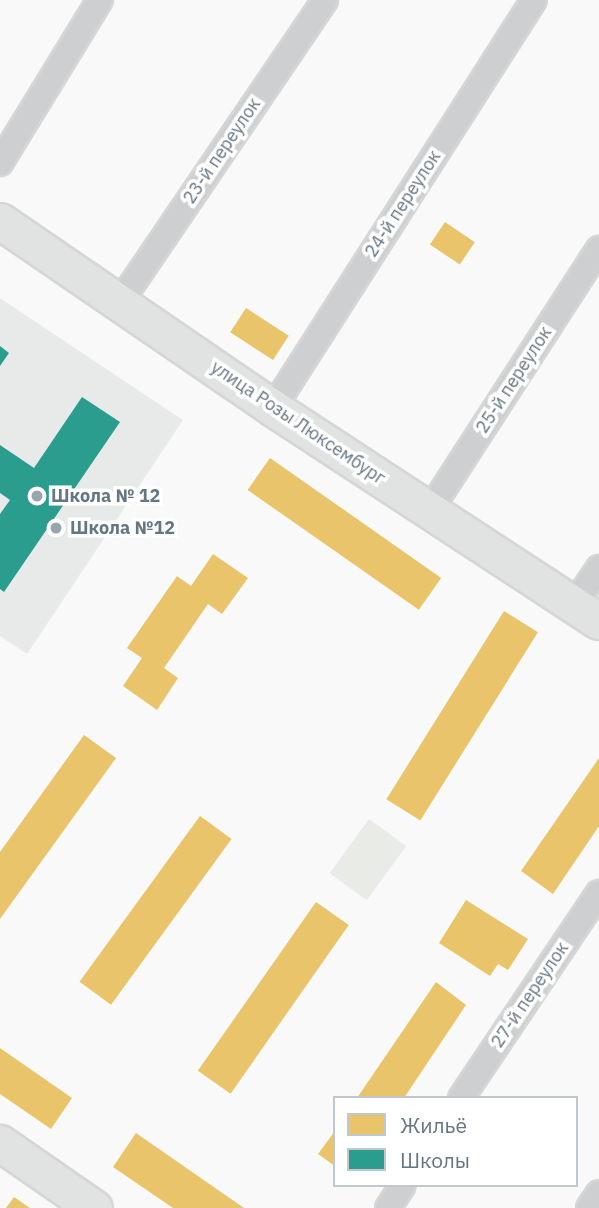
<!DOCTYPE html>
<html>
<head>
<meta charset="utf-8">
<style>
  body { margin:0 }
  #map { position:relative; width:599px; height:1208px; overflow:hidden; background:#f9f9f9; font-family:"IBM Plex Sans",sans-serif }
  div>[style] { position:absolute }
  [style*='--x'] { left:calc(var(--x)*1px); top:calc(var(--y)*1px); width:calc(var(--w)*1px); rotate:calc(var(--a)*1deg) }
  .built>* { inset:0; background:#e8e9e9 }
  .green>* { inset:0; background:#e8ebe6; transform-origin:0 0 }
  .homes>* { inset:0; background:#e9c46a; transform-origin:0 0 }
  .schools>* { inset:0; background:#2a9d8f }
  .roads { filter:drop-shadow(2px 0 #d5d6d7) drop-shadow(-2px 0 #d5d6d7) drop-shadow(0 2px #d5d6d7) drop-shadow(0 -2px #d5d6d7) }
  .street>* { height:24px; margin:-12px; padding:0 12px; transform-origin:12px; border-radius:12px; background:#cecfd0 }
  .secondary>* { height:35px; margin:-17.5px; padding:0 17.5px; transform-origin:17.5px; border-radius:17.5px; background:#e1e2e2 }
  .dots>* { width:19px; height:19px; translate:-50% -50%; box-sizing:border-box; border:4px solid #fff; border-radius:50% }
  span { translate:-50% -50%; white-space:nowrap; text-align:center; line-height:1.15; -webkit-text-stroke:7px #fff; paint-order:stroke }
  .street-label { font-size:18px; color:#657683 }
  .poi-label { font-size:18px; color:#657683; font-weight:700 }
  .left { translate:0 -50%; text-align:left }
  .legend { position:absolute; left:333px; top:1096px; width:245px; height:91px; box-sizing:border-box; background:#fff; border:2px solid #c1c8cd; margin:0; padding:9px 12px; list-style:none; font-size:21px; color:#657683 }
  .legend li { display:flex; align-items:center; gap:14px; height:35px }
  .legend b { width:35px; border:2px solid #c1c8cd }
</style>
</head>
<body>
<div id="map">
  <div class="built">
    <i style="clip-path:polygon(0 298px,183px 420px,27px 654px,0 636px)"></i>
  </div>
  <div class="green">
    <i style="left:369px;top:819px;width:46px;height:67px;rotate:36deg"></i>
  </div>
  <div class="homes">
    <i style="left:445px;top:222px;width:36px;height:27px;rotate:34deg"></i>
    <i style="left:246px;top:308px;width:51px;height:29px;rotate:33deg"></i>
    <i style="left:270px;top:458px;width:209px;height:39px;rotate:35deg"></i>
    <i style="clip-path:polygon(213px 554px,248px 578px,222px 614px,208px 604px,164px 668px,178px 678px,157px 710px,123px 686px,142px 658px,127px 648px,177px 576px,191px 586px)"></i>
    <i style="left:504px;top:611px;width:40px;height:222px;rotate:32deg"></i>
    <i style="clip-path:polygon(84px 735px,116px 758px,0 919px,0 852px)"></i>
    <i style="clip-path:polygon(599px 758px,599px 826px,553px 894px,521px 871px)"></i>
    <i style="left:200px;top:816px;width:39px;height:205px;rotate:36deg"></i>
    <i style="clip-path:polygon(466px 900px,528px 939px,508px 970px,498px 964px,490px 976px,439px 943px)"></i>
    <i style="left:316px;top:902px;width:40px;height:206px;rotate:35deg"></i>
    <i style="clip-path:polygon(436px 982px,466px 1005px,404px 1098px,357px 1098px)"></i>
    <i style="clip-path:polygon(0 1048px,72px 1098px,51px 1129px,0 1094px)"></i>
    <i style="clip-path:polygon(335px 1131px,335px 1166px,318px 1154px)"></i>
    <i style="clip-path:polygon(136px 1133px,244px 1208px,173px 1208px,113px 1167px)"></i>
    <i style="clip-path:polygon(14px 1197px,30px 1208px,6px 1208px)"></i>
  </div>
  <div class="schools">
    <i style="clip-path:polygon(0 346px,9px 353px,0 366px)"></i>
    <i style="clip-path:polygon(82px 397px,120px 422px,4px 592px,0 589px,0 514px,10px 500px,0 493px,0 445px,34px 468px)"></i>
  </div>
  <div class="roads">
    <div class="street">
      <i style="--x:0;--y:163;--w:191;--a:-58.5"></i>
      <i style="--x:120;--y:302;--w:365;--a:-55.8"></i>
      <i style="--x:273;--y:408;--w:484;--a:-57.4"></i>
      <i style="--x:430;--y:510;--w:311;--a:-57.1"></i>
      <i style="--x:574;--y:605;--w:45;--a:-56"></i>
      <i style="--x:461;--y:1098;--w:247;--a:-56.1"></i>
      <i style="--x:388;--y:1208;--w:27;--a:-57"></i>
      <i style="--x:589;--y:1208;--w:18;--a:-56"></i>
    </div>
    <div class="secondary">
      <i style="--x:0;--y:221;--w:331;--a:34.4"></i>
      <i style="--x:273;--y:408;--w:389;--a:33.2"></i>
      <i style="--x:0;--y:1143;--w:114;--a:34.7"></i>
    </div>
  </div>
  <div class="dots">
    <i style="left:37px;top:496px;background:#99a4ac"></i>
    <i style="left:56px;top:528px;background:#99a4ac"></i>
  </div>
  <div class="street-label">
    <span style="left:222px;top:151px;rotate:-56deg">23-й переулок</span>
    <span style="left:403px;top:204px;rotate:-57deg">24-й переулок</span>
    <span style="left:514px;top:380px;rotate:-57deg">25-й переулок</span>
    <span style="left:298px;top:423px;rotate:34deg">улица Розы Люксембург</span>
    <span style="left:530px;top:995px;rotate:-56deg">27-й переулок</span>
  </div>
  <div class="poi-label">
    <span class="left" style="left:51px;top:496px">Школа № 12</span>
    <span class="left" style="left:70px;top:528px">Школа №12</span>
  </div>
  <ul class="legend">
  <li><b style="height:19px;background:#e9c46a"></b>Жильё</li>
  <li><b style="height:19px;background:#2a9d8f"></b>Школы</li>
  </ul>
</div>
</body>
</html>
